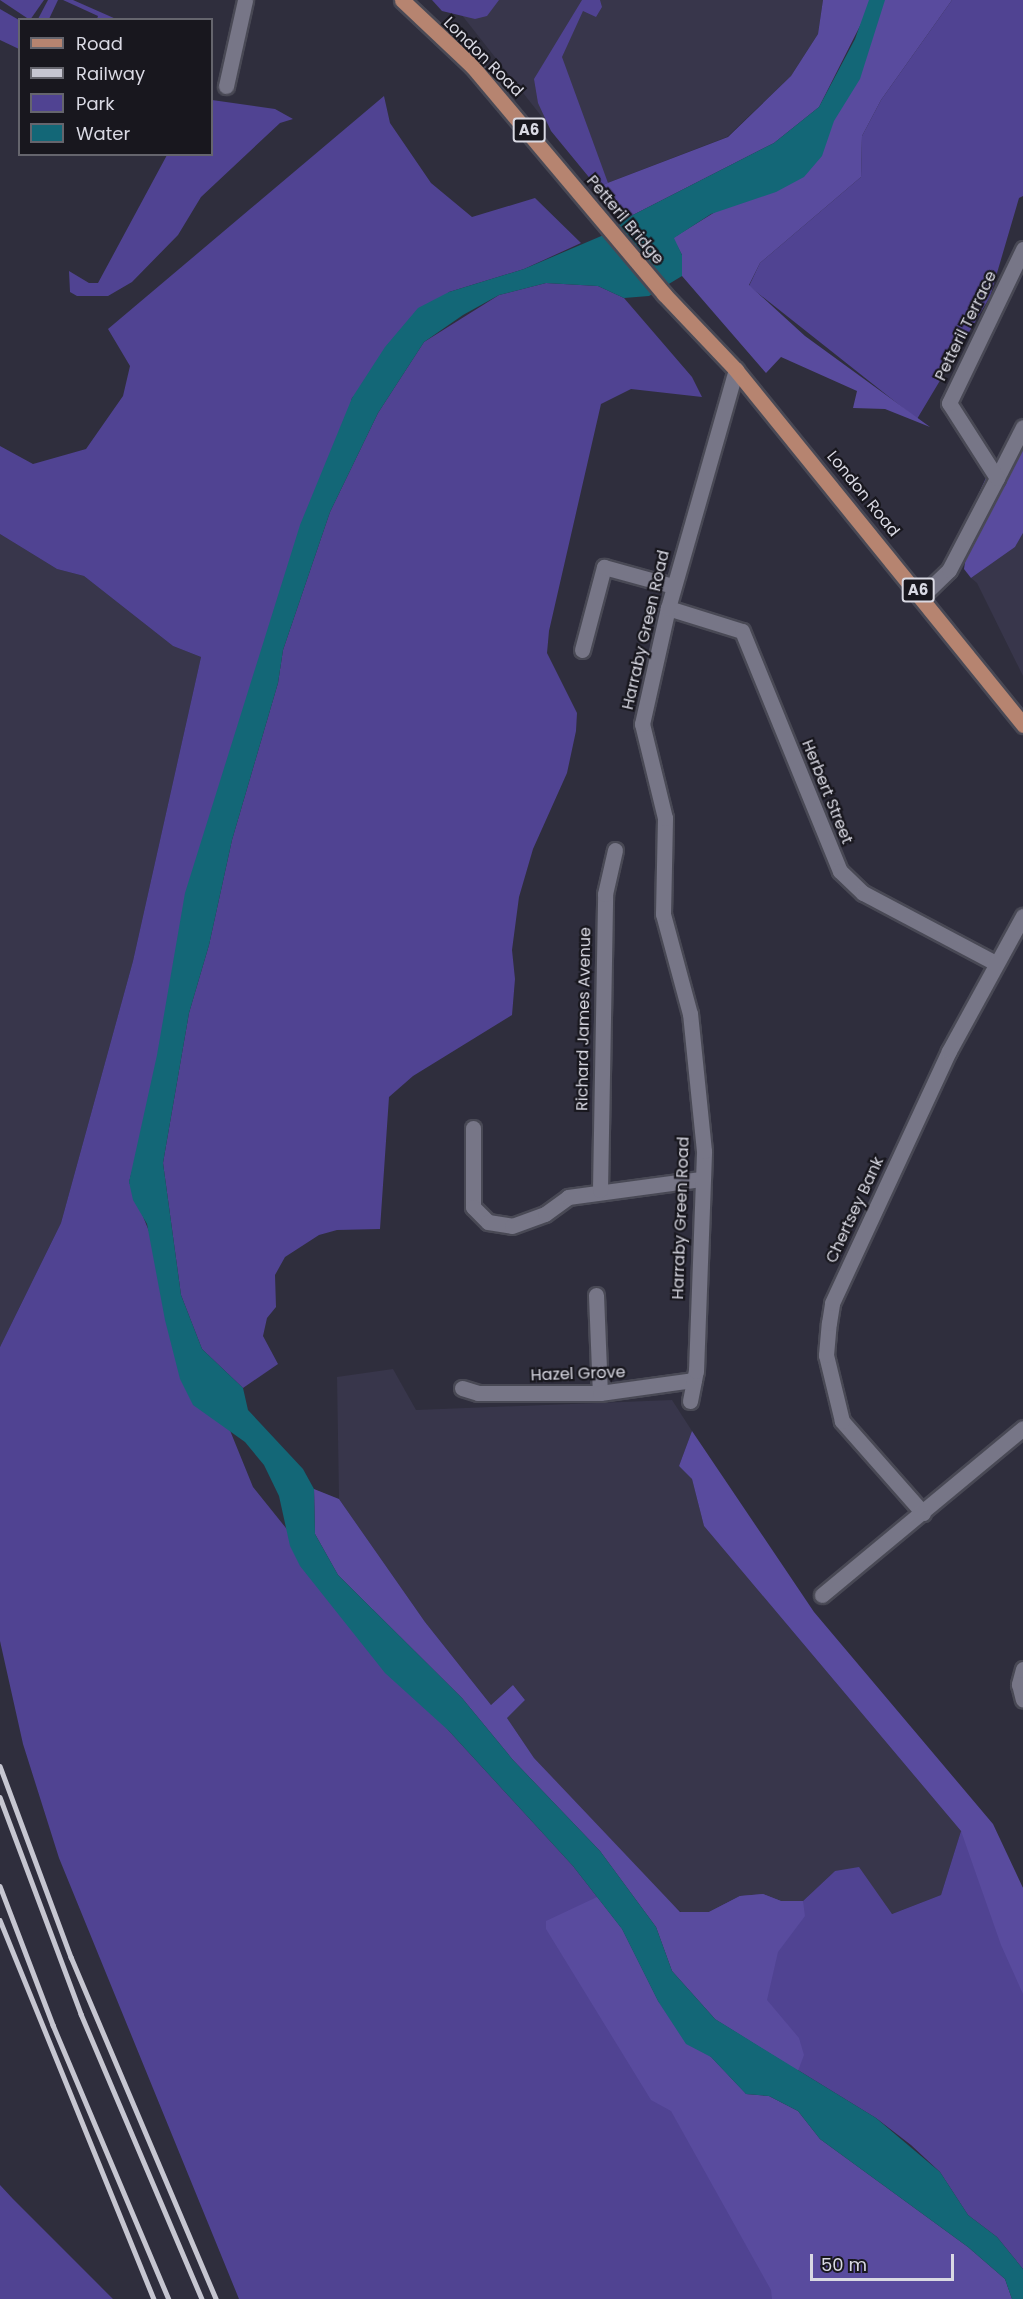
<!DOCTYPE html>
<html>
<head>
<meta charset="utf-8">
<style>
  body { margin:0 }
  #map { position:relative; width:1023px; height:2299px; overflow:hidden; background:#2f2e3d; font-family:Poppins,sans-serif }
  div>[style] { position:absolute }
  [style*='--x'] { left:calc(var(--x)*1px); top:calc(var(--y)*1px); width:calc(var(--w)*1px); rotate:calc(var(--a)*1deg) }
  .built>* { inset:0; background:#38364b }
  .green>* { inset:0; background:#504392 }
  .forest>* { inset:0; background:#594b9e }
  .water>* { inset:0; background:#136777 }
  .roads { filter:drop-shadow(2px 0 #494955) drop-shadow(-2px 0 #494955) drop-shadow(0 2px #494955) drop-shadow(0 -2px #494955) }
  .minor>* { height:15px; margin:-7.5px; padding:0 7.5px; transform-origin:7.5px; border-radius:7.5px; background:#777687 }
  .primary>* { height:15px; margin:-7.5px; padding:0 7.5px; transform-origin:7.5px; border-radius:7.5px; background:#b68470 }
  .rail>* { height:4.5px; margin:-2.25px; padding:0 2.25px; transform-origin:2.25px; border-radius:2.25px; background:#c6c6d1 }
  span { translate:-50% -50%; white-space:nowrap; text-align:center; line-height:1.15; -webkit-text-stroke:4.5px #18171e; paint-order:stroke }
  .shield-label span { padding:2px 4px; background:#18171e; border:2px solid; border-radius:4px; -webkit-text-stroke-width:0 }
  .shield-label { font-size:15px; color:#d9d9e3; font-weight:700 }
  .street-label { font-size:16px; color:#d9d9e3 }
  .legend { position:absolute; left:18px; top:18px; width:195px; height:138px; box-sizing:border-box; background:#18171e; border:2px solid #65656d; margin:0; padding:8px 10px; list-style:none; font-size:18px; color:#d9d9e3 }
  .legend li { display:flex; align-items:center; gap:12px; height:30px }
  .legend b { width:30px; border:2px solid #65656d }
  .scale { position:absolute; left:810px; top:2254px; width:144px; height:27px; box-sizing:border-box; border:3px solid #d9d9e3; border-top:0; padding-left:8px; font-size:18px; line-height:21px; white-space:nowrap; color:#d9d9e3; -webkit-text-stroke:4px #18171e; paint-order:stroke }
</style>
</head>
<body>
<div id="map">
  <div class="built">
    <i style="clip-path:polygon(450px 0,823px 0,818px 34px,791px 76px,727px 137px,597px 187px)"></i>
    <i style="clip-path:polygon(1023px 533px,1023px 676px,977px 583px,971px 578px,1015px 547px)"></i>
    <i style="clip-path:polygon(0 534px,57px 569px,84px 576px,173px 646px,201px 657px,133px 961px,61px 1223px,0 1347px)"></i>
    <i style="clip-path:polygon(393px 1369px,416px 1410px,672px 1400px,692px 1431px,679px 1466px,692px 1479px,704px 1526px,961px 1831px,941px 1895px,892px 1914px,835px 1871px,803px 1901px,781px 1901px,763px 1894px,740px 1896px,709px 1912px,681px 1912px,655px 1889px,534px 1758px,507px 1718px,525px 1700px,513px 1685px,491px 1705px,425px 1622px,339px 1499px,337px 1377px)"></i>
  </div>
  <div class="green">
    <i style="clip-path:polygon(0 0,44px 0,30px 20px)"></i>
    <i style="clip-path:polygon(48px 0,58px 0,49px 19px,38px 19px)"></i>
    <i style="clip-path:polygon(63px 0,73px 0,116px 19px,97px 19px,98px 16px)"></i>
    <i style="clip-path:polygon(432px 0,499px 0,487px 16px,475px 19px,442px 11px)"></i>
    <i style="clip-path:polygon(582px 0,600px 0,602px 7px,596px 17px,583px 11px,562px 57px,608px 183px,597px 187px,551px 131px,538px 103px,534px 79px)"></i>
    <i style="clip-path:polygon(952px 0,1023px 0,1023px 196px,1019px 198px,990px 297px,917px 419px,749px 286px,760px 263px,861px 177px,862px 136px,881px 100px)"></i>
    <i style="clip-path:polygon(0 9px,19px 20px,19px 49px,0 40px)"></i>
    <i style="clip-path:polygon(384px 96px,390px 123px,431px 183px,472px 217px,535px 198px,581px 243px,524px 269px,449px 292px,352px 398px,129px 1182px,253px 1487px,449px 1731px,573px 1866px,622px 1929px,658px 2001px,746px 2094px,1012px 2299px,239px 2299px,59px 1858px,23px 1744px,0 1641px,0 1347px,61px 1223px,133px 961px,201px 657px,173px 646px,84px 576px,57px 569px,0 534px,0 446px,33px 464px,86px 449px,123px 396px,130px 366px,108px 329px)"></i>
    <i style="clip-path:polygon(212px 100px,275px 109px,293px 119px,280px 123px,201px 197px,178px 235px,132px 282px,108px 296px,77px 296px,70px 292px,69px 271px,89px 283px,98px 283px,167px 155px,212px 154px)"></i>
    <i style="clip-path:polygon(546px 283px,598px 286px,624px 298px,692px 377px,702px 397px,631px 389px,601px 404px,549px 631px,547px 653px,577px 713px,576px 731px,567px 773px,533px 849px,519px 897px,512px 950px,515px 979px,512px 1015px,413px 1076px,389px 1097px,380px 1229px,337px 1230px,319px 1235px,285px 1257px,275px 1275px,276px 1307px,267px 1318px,263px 1336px,278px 1364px,243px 1388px,202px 1349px,181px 1295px,163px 1163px,189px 1013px,209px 945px,232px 840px,278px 683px,283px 650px,330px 512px,378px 413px,424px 342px,499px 295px)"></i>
    <i style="clip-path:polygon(961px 1831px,1023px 1888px,1023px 2269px,997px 2237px,968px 2215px,940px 2172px,911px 2145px,876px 2118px,715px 2019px,681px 1912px,709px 1912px,740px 1896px,763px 1894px,781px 1901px,803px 1901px,835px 1871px,859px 1867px,892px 1914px,941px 1895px)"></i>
    <i style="clip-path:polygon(0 2185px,13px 2199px,113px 2299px,0 2299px)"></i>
  </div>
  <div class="forest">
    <i style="clip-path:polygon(823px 0,952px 0,881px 100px,862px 136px,861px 177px,760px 263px,749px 285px,805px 336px,930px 427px,885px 409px,853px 408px,857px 391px,781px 357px,766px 373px,682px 276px,682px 255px,673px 238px,809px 154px,865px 16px,819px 107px,774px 143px,627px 218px,597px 187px,728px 137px,791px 76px,818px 34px)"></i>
    <i style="clip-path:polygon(1023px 421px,1023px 533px,1015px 547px,971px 578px,964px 569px,974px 504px,990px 469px)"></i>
    <i style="clip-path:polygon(692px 1431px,814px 1612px,993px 1824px,1023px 1888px,1023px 1994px,1001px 1945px,961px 1831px,704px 1526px,692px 1479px,679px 1466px)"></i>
    <i style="clip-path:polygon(314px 1489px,339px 1499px,425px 1622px,491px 1705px,513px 1685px,525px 1700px,507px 1718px,534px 1758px,680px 1912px,709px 1912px,740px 1896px,763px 1894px,781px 1901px,803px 1901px,805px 1916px,778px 1952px,767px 2000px,799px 2038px,804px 2055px,798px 2071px,715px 2019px,672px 1971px,656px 1927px,600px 1851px,513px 1760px,462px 1698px,338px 1575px,315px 1534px)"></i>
    <i style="clip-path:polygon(597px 1897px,622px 1929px,658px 2001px,686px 2043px,711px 2057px,746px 2094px,769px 2096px,798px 2111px,820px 2139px,968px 2247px,1005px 2279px,1012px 2299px,772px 2299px,771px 2290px,671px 2111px,651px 2100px,546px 1929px,546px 1921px)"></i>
  </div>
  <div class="water">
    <i style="clip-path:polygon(869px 0,885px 0,860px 79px,834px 121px,822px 156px,804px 177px,776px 192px,711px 214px,674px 238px,682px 255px,682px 276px,649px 296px,624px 298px,598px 286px,546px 283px,499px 295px,463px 315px,424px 342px,378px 413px,330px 512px,283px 650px,278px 683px,232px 840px,209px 945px,189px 1013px,163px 1163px,181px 1295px,202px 1349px,243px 1388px,248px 1410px,303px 1469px,314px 1489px,315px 1534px,338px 1575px,462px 1698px,513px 1760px,600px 1851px,656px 1927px,672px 1971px,715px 2019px,876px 2118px,940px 2172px,968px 2215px,997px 2237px,1023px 2269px,1023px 2299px,1012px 2299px,1005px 2279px,968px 2247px,820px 2139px,798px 2111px,769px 2096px,746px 2094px,711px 2057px,686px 2044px,658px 2001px,622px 1929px,573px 1866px,449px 1731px,385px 1673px,300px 1566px,290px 1546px,279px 1496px,264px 1465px,245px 1442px,193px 1405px,180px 1379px,165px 1320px,147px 1224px,133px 1200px,129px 1182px,157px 1055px,185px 893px,300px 525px,352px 398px,385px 347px,418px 308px,449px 292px,524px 269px,606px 234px,627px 218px,774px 143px,819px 107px,855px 39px)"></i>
  </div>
  <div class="roads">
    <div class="minor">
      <i style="--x:226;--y:86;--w:88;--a:-77.5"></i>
      <i style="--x:997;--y:478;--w:57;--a:-63"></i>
      <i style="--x:922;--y:596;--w:37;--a:-44"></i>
      <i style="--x:949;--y:570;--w:104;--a:-62.4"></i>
      <i style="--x:997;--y:478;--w:89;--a:-122.6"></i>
      <i style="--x:949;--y:403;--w:171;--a:-64.3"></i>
      <i style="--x:668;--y:608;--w:77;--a:17.3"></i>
      <i style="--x:742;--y:631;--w:259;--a:67.8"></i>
      <i style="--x:840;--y:871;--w:32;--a:44"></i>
      <i style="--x:863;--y:893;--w:149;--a:27.9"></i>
      <i style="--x:582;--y:650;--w:86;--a:-75.2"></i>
      <i style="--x:604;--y:567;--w:72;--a:15.4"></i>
      <i style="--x:473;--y:1128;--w:79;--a:90"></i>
      <i style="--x:473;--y:1207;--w:21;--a:45"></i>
      <i style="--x:488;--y:1222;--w:24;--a:9"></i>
      <i style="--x:512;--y:1226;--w:35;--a:-20"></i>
      <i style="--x:545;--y:1214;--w:29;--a:-36"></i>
      <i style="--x:568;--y:1197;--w:134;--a:-7.7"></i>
      <i style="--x:600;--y:1190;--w:296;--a:-89"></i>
      <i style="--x:605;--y:894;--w:45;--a:-77.2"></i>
      <i style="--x:596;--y:1295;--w:98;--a:87.7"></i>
      <i style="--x:462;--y:1388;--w:17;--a:17"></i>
      <i style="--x:478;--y:1393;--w:122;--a:0"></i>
      <i style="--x:600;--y:1393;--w:95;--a:-7.9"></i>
      <i style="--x:690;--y:1401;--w:31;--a:-79"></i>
      <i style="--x:696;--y:1371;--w:220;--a:-87.9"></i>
      <i style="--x:704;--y:1151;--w:138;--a:-95.8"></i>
      <i style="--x:690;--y:1014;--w:104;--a:-105.1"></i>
      <i style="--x:663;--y:914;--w:96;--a:-88.8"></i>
      <i style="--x:665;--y:818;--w:97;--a:-103.7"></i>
      <i style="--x:642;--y:724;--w:119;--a:-77.4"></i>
      <i style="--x:668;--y:608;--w:248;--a:-74.1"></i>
      <i style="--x:923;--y:1513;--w:123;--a:-131.4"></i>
      <i style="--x:842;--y:1421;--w:68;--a:-103.6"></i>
      <i style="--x:826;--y:1355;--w:32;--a:-85"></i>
      <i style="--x:829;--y:1323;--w:20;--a:-81"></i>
      <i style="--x:832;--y:1303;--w:278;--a:-65.1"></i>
      <i style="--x:949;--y:1051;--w:154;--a:-61.3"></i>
      <i style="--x:822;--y:1595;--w:261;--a:-39.7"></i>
      <i style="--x:1023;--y:1669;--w:16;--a:105"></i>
      <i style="--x:1019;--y:1684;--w:16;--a:76"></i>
    </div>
    <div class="primary">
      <i style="--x:402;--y:0;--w:96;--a:43.3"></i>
      <i style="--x:472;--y:66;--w:298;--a:49.9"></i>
      <i style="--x:664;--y:294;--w:105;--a:46.5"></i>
      <i style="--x:736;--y:370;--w:457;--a:51"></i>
    </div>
  </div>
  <div class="rail">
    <i style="--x:0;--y:1766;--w:204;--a:69.6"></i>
    <i style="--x:71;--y:1957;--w:371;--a:67"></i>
    <i style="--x:0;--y:1797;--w:232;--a:69.5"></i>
    <i style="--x:81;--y:2014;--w:310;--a:67"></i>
    <i style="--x:0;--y:1886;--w:149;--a:69.1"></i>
    <i style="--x:53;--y:2025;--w:298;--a:67.1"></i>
    <i style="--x:0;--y:1920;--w:409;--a:67.9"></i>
  </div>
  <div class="shield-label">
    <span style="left:529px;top:130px">A6</span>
    <span style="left:918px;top:590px">A6</span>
  </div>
  <div class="street-label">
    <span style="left:483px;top:57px;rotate:45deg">London Road</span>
    <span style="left:625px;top:220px;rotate:50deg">Petteril Bridge</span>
    <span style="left:966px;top:326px;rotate:-64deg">Petteril Terrace</span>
    <span style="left:863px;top:494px;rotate:51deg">London Road</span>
    <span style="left:646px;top:630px;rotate:-77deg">Harraby Green Road</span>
    <span style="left:827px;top:792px;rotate:68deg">Herbert Street</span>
    <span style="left:584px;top:1019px;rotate:-89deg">Richard James Avenue</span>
    <span style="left:855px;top:1210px;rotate:-65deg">Chertsey Bank</span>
    <span style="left:681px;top:1218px;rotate:-88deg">Harraby Green Road</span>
    <span style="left:578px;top:1374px;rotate:-2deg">Hazel Grove</span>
  </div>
  <ul class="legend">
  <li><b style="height:8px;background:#b68470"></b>Road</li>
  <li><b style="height:8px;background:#c6c6d1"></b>Railway</li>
  <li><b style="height:16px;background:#504392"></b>Park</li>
  <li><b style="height:16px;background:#136777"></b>Water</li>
  </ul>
  <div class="scale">50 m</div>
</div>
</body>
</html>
